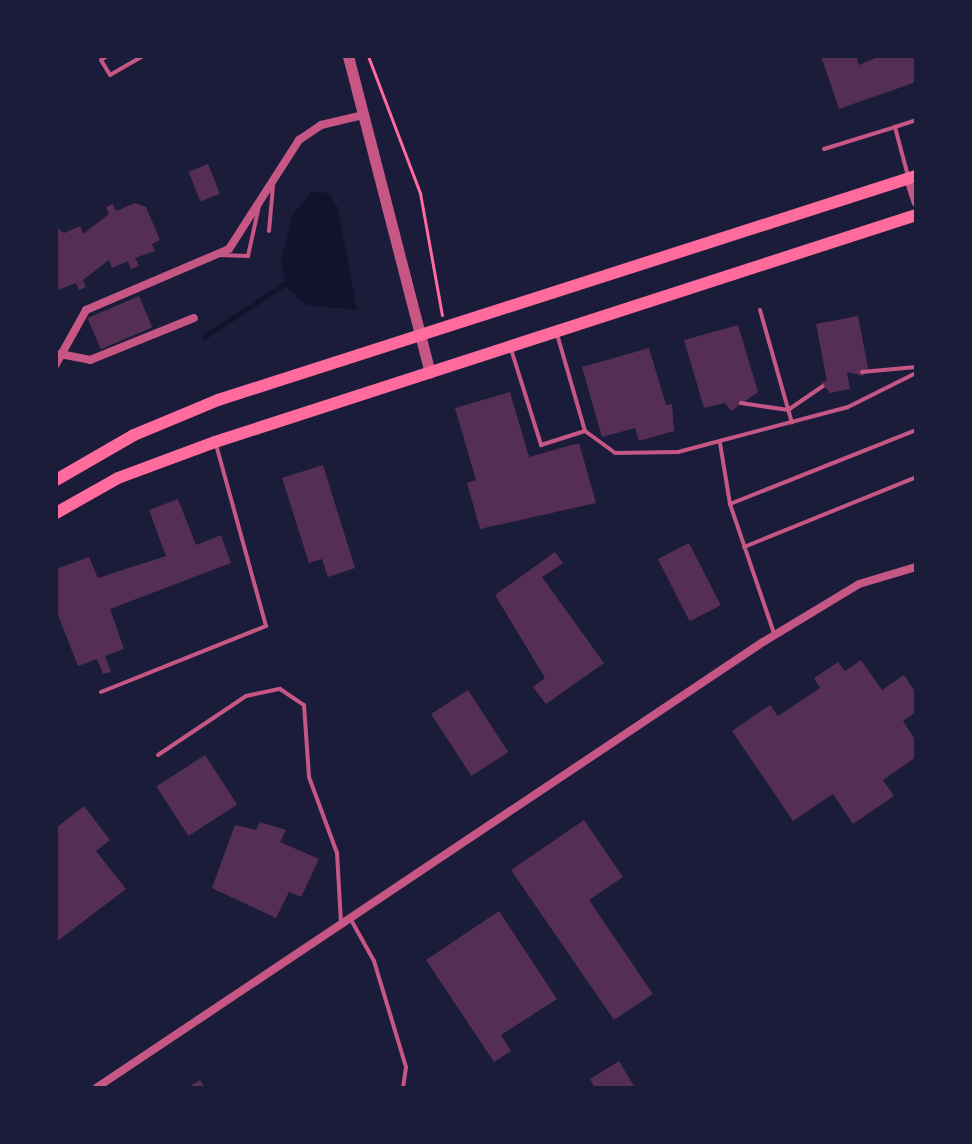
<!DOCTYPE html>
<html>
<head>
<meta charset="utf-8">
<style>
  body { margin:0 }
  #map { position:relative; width:972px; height:1144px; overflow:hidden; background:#1b1b3a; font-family:Overpass,sans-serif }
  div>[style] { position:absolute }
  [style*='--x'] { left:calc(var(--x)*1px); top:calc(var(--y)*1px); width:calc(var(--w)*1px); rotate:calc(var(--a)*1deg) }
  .water>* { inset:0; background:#12122b }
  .stream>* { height:5px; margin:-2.5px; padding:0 2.5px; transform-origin:2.5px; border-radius:2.5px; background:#12122b }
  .building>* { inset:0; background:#542f53; transform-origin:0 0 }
  .path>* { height:3px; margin:-1.5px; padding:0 1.5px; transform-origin:1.5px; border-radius:1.5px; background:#ff6b9d }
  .service>* { height:4px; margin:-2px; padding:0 2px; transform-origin:2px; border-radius:2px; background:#c65784 }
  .minor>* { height:8px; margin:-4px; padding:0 4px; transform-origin:4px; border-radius:4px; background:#c65784 }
  .tertiary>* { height:11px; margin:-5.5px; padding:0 5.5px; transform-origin:5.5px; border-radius:5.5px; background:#c65784 }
  .secondary>* { height:12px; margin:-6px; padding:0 6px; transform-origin:6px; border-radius:6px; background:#ff6b9d }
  span { translate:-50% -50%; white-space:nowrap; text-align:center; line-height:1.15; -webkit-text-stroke:8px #1b1b3a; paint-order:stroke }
  .frame { position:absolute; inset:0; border:58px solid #1b1b3a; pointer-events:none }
</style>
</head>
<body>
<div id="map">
  <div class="water">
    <i style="clip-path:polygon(311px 192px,329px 193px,338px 208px,357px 310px,307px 305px,288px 289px,281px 263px,292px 216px)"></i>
  </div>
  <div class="stream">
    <i style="--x:204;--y:337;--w:98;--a:-33.4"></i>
  </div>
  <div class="building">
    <i style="clip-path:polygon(821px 56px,856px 56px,859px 65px,880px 56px,916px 56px,916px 82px,839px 109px)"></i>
    <i style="left:208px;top:164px;width:32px;height:21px;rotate:68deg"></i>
    <i style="clip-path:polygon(135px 203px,146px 207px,160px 240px,152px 244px,155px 251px,135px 258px,139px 266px,131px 269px,128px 261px,112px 268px,109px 260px,83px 280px,86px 287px,79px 290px,76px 283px,56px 291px,56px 227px,64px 233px,80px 226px,83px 234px,109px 214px,106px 207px,113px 204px,116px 211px)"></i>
    <i style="left:139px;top:296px;width:34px;height:56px;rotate:67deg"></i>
    <i style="clip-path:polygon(858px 316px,868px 368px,863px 376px,847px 372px,850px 389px,830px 393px,821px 382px,827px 381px,816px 324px)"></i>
    <i style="clip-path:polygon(738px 325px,758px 392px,731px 411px,725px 403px,704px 408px,684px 340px)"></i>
    <i style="clip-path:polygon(649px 348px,666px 405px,672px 404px,674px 431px,639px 441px,635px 428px,602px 437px,582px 367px)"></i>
    <i style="clip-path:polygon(510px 392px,529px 457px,579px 443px,596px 503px,480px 529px,467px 483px,476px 480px,455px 408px)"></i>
    <i style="clip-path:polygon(323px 465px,355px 568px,328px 577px,322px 559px,309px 563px,282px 478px)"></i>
    <i style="clip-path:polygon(178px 499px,196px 545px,221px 535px,231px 563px,110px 609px,124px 649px,105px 656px,111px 672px,103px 674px,97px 659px,78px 666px,56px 610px,56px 569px,89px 557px,98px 578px,166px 556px,149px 510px)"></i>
    <i style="left:689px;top:543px;width:70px;height:35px;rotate:63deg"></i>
    <i style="clip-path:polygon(555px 552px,563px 563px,542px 577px,604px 663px,546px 704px,533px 687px,545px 678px,495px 595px)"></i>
    <i style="clip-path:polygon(861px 660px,882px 690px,904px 675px,916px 693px,916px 712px,903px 721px,916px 741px,916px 757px,883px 780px,894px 796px,853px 824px,833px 794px,793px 821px,732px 731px,770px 705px,778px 716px,820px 688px,814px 678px,838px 662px,845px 671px)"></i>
    <i style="left:468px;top:690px;width:74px;height:44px;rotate:57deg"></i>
    <i style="left:205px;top:755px;width:59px;height:58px;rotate:57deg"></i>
    <i style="clip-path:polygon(84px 806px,110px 840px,96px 851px,126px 889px,56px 942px,56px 828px)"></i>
    <i style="clip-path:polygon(584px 820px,623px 877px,589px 900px,653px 994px,614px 1020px,511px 870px)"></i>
    <i style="clip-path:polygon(260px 822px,286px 830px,280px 842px,319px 859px,301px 897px,289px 892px,276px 918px,212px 888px,235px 825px,256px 830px)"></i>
    <i style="clip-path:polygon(499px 911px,557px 999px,501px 1035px,511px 1051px,494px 1062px,426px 960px)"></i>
    <i style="clip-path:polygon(619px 1061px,635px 1088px,595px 1088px,590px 1079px)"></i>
    <i style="clip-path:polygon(200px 1080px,205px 1088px,187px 1088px)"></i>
  </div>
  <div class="path">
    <i style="--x:368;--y:56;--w:147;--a:69.2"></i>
    <i style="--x:420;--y:193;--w:124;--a:79.8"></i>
  </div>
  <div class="service">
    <i style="--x:107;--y:56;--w:7;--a:146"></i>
    <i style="--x:101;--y:60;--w:17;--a:59"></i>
    <i style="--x:110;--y:75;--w:38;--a:-30"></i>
    <i style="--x:824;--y:149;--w:74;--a:-17.2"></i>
    <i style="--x:908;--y:176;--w:51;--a:-104.9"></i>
    <i style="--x:895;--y:127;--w:22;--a:-18"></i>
    <i style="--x:269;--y:231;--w:45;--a:-84.9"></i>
    <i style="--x:218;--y:255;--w:30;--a:2"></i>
    <i style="--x:248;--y:256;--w:51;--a:-77.6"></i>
    <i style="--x:760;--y:310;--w:117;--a:74.2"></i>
    <i style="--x:511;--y:349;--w:101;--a:72.6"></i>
    <i style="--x:541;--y:445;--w:46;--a:-17.7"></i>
    <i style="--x:585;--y:431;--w:101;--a:-106.1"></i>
    <i style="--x:862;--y:372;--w:54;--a:-5.3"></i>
    <i style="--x:741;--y:403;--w:48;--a:8.5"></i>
    <i style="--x:788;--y:410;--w:42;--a:-34.4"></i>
    <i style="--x:585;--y:431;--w:37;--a:36"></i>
    <i style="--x:615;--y:453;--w:63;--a:-0.9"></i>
    <i style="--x:678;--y:452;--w:176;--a:-14.8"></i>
    <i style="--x:848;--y:407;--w:76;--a:-26.6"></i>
    <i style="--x:720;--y:443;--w:62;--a:80.7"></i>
    <i style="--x:730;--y:504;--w:136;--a:71.2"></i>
    <i style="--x:730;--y:504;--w:200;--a:-21.7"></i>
    <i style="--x:744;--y:547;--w:186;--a:-22.1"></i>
    <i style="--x:101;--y:692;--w:178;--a:-21.8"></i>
    <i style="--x:266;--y:626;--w:189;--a:-105.4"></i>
    <i style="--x:158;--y:755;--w:106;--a:-33.8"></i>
    <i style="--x:246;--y:696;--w:35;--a:-12"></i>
    <i style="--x:280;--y:689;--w:29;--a:34"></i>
    <i style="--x:304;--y:705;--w:72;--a:86"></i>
    <i style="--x:309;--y:777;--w:81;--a:69.8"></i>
    <i style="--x:337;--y:853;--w:69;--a:86.7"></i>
    <i style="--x:350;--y:918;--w:49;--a:60.8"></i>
    <i style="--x:374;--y:961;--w:111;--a:73.2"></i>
    <i style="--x:406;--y:1067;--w:21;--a:98"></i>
  </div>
  <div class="minor">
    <i style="--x:908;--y:179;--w:25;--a:72"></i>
    <i style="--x:60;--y:354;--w:31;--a:11"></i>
    <i style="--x:90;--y:360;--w:112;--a:-22"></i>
    <i style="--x:56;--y:364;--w:62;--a:-60.9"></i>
    <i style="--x:86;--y:310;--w:155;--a:-23.1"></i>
    <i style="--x:229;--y:249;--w:130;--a:-57.3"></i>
    <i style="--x:299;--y:140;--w:27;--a:-34"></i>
    <i style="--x:321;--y:125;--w:43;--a:-13.4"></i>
    <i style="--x:96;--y:1088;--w:802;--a:-33.77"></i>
    <i style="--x:763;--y:642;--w:112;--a:-31.1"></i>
    <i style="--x:859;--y:584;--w:59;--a:-16.6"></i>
  </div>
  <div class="tertiary">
    <i style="--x:348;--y:56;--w:327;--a:75.5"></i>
  </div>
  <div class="secondary">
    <i style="--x:56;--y:480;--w:90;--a:-30"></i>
    <i style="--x:134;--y:435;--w:91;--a:-22.6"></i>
    <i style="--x:218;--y:400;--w:733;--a:-17.79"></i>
    <i style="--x:56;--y:513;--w:71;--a:-29.4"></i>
    <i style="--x:118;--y:478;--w:103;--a:-20.4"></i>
    <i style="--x:215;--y:442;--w:737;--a:-17.94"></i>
  </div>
  <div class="frame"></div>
</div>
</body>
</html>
